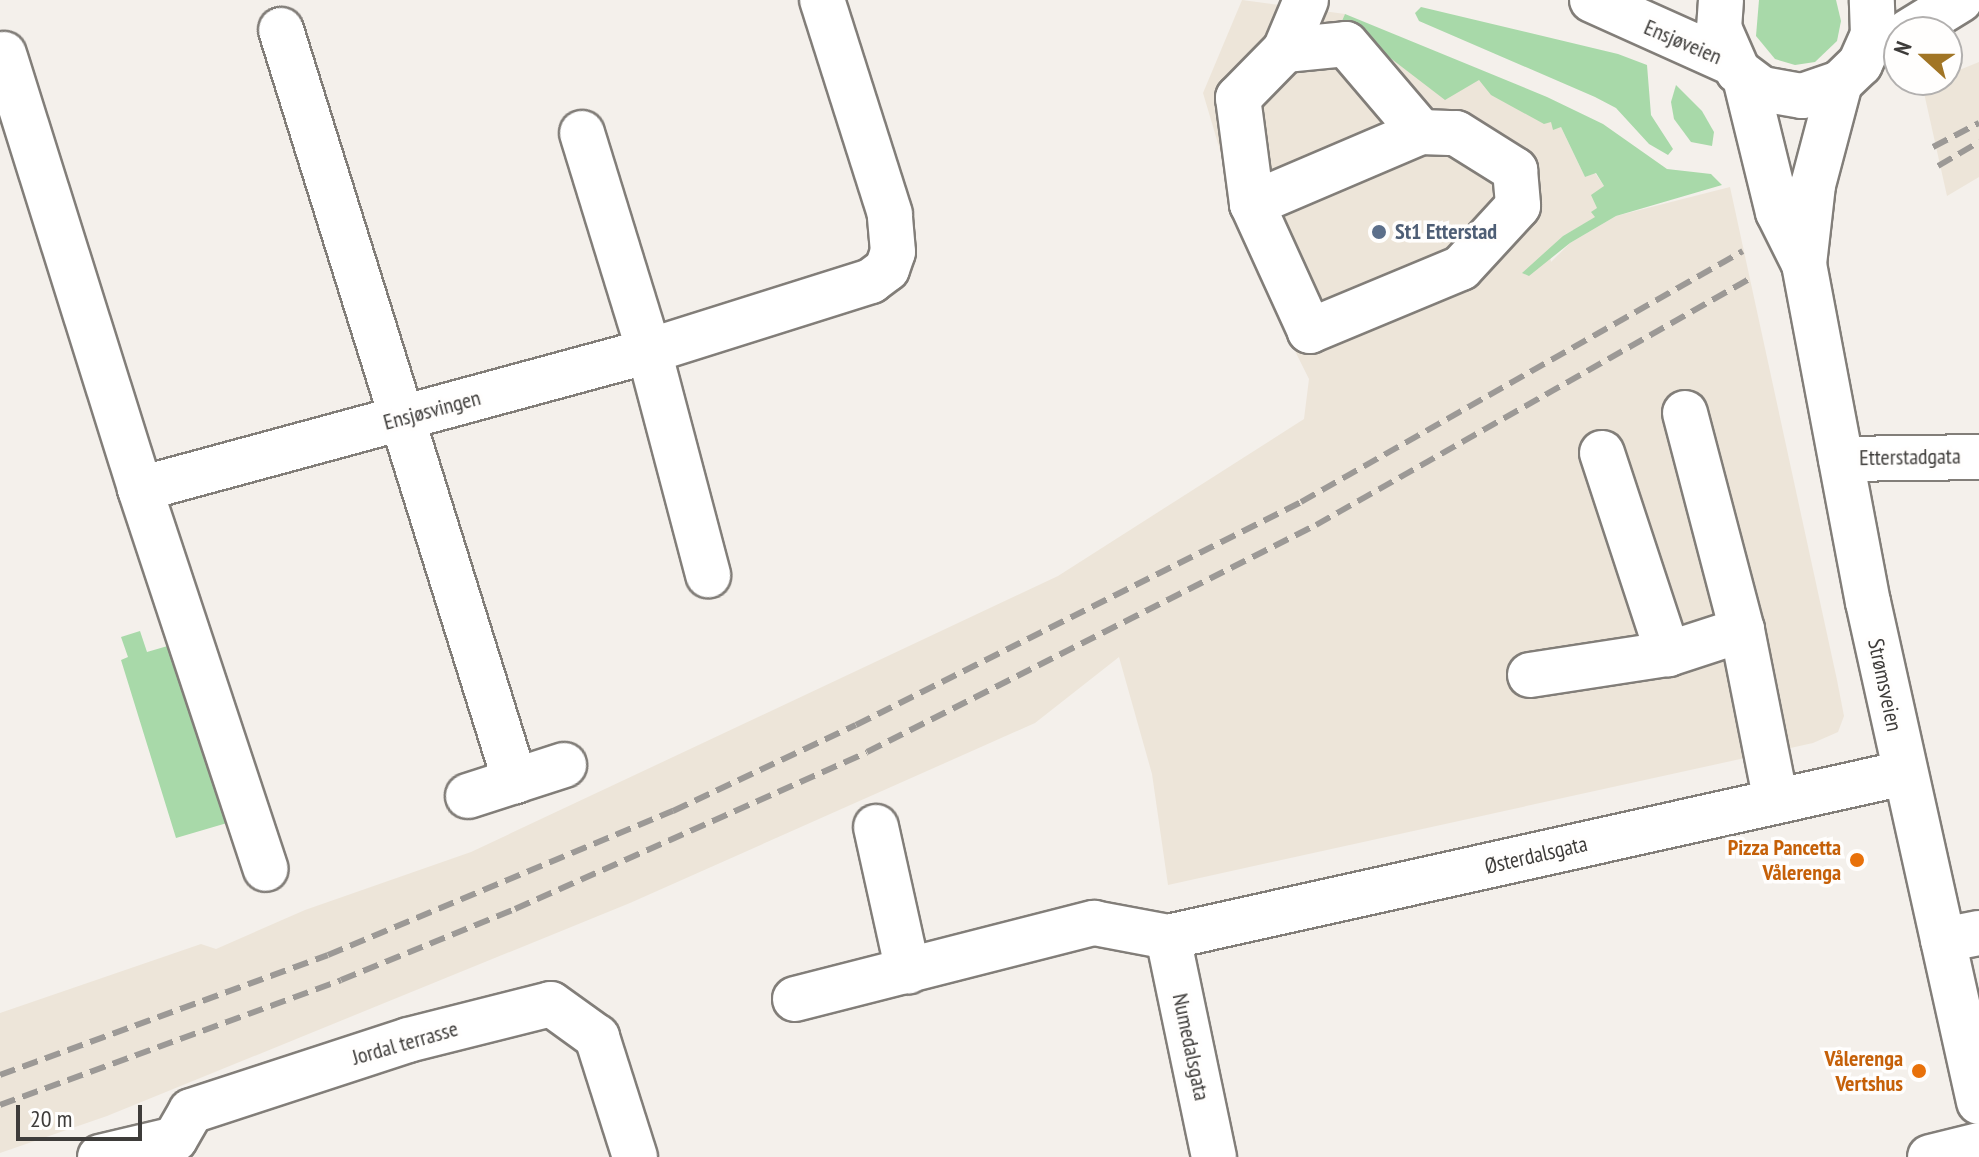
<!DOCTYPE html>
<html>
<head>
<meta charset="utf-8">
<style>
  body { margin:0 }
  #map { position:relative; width:1979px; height:1157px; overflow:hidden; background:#f4f0eb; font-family:"PT Sans Narrow",sans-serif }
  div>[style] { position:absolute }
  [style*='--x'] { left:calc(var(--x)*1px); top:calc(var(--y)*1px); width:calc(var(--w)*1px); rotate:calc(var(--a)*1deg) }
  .built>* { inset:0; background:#ede5d9 }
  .green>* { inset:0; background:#a8d9a9 }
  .roads { filter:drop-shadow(2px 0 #827e79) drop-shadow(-2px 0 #827e79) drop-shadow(0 2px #827e79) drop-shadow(0 -2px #827e79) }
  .minor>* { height:44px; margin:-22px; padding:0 22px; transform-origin:22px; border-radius:22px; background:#fff }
  .major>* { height:44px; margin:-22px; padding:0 22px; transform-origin:22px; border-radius:22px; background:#fff }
  .highway>* { height:44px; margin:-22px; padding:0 22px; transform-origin:22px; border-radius:22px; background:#fff }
  .rail>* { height:6px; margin-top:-3px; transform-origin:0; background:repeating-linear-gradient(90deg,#9c9996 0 16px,transparent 0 24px) }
  .dots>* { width:22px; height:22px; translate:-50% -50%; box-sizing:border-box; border:4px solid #fffefd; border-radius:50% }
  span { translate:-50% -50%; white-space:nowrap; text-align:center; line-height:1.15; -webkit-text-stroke:7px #fffefd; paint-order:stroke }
  .street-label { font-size:22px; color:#3e3c3a }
  .service-label { font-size:22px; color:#4e5e75; font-weight:700 }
  .left { translate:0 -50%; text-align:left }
  .food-label { font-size:22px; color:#c56008; font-weight:700 }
  .right { translate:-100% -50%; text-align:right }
  .north { position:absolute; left:1883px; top:16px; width:80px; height:80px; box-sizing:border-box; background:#fffefd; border:2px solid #b2b0af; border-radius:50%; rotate:291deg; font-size:22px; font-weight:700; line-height:32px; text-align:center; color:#3e3c3a }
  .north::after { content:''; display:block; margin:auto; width:28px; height:36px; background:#a17525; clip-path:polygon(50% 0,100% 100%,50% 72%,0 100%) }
  .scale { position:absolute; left:16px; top:1105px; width:126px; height:36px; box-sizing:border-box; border:4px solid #3e3c3a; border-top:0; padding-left:10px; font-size:24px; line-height:28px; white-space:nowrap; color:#3e3c3a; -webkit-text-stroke:6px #fffefd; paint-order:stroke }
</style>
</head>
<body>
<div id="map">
  <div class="built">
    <i style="clip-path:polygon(1242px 0,1345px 14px,1343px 21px,1479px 80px,1561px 127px,1585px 177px,1595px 173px,1604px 186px,1596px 217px,1563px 236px,1549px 250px,1551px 262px,1570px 243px,1616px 216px,1730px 187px,1837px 680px,1844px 716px,1838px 732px,1813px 743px,1168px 885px,1152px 774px,1119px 657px,1035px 723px,630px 903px,107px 1116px,0 1153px,0 1013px,201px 944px,216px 949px,305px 910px,471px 852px,1058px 576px,1304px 419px,1309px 379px,1257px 275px,1203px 93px)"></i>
    <i style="clip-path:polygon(1979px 62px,1979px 177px,1947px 196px,1922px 84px,1947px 80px,1947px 75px)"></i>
  </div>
  <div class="green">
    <i style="clip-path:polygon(1759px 0,1836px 0,1841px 21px,1837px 41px,1815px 62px,1795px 65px,1775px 59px,1756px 36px)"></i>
    <i style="clip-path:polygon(1421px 7px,1618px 54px,1647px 65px,1651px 115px,1673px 149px,1668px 155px,1649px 144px,1616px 108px,1595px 97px,1419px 21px,1415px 13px)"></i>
    <i style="clip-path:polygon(1345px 14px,1547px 97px,1603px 124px,1667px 169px,1711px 174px,1722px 185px,1616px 216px,1570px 243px,1529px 276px,1522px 273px,1563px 236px,1595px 217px,1591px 212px,1597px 208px,1591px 195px,1604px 186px,1596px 173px,1585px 177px,1561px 127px,1553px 130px,1551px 122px,1544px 124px,1491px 95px,1479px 80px,1445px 100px,1342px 21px)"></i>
    <i style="clip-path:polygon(1676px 85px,1702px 111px,1714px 132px,1712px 146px,1691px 142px,1674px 119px,1671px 102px)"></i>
    <i style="clip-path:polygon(140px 631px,147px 652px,171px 645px,227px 823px,176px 838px,121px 660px,128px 657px,121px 637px)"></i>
  </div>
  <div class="roads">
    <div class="minor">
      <i style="--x:281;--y:30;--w:787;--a:72.69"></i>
      <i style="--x:1285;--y:50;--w:61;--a:-5.6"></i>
      <i style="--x:1346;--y:44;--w:116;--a:49.6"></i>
      <i style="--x:1421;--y:132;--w:35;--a:2"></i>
      <i style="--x:1456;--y:133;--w:70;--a:32.1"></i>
      <i style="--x:1515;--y:170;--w:36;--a:85"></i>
      <i style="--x:1518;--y:206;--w:84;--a:132.6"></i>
      <i style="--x:1461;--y:268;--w:164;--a:157.4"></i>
      <i style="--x:1310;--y:331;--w:140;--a:-114.5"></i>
      <i style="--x:1252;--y:204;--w:107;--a:-97.5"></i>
      <i style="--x:1238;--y:98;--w:67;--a:-45.6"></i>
      <i style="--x:1285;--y:50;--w:54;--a:-67.2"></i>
      <i style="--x:4;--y:54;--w:456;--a:72.6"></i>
      <i style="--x:140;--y:489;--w:527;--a:-15.17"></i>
      <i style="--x:649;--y:351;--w:233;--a:-17.5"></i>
      <i style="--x:871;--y:281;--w:20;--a:-37"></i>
      <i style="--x:887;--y:269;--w:18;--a:-71"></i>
      <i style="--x:893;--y:252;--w:38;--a:-95"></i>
      <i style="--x:890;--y:214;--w:225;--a:-107.6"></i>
      <i style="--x:1745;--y:78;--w:138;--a:76.2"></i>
      <i style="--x:1778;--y:212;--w:58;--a:63.4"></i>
      <i style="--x:1804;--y:264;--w:344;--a:79.3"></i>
      <i style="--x:1868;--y:602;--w:512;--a:77.48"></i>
      <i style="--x:582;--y:133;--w:228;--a:72.9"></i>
      <i style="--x:649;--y:351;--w:232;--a:75.2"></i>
      <i style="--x:1252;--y:204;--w:184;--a:-23.1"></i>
      <i style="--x:1804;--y:264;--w:80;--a:-83.5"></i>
      <i style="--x:1813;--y:185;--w:106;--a:-75.2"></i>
      <i style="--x:1685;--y:413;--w:224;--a:75.3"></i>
      <i style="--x:1602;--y:453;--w:212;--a:71.8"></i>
      <i style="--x:1841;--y:459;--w:138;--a:-0.8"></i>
      <i style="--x:140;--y:489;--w:400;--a:71.7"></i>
      <i style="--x:1530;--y:675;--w:140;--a:-8.7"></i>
      <i style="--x:1668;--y:654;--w:78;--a:-18"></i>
      <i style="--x:1742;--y:630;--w:174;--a:78.8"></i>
      <i style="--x:468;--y:796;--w:101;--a:-17.9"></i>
      <i style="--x:876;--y:827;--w:148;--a:77.5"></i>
      <i style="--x:1168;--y:937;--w:225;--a:78.2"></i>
      <i style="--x:1943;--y:940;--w:37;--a:-11"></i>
      <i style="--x:795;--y:999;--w:309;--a:-14.3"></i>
      <i style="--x:1094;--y:923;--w:75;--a:10.7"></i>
      <i style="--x:1168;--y:937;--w:754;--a:-12.56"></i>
      <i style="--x:100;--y:1157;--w:77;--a:-13.5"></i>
      <i style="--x:175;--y:1139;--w:32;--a:-60"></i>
      <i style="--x:191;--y:1111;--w:228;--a:-18.1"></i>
      <i style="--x:408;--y:1040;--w:147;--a:-14.1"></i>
      <i style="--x:551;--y:1004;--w:57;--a:35.7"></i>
      <i style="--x:597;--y:1037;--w:126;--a:72.4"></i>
      <i style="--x:1930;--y:1157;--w:50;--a:-13.8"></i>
    </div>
    <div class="major">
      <i style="--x:1592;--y:0;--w:154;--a:24.2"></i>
    </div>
    <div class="highway">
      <i style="--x:1721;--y:0;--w:28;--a:94"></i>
      <i style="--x:1719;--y:28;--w:47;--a:66.2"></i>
      <i style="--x:1738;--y:71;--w:30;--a:37"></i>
      <i style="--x:1762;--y:89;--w:41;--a:9.9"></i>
      <i style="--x:1802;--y:96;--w:40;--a:-18.9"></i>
      <i style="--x:1840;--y:83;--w:28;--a:-44"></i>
      <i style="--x:1860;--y:64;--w:32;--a:-66"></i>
      <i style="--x:1873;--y:35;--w:35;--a:-92"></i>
      <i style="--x:1908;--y:32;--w:61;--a:-31.6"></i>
    </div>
  </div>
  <div class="rail">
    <i style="--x:1933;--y:147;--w:52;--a:-27.6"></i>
    <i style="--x:1938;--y:166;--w:48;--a:-30.3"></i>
    <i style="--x:0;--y:1075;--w:349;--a:-20.1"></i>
    <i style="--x:328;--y:955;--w:374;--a:-22.7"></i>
    <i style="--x:673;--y:811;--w:202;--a:-25.2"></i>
    <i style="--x:856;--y:725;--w:498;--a:-26.6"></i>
    <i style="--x:1301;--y:502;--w:508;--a:-29.59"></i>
    <i style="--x:0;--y:1105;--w:363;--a:-20.1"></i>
    <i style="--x:341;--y:980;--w:188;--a:-22.2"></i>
    <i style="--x:515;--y:909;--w:385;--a:-24"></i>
    <i style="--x:867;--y:752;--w:503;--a:-26.82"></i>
    <i style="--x:1316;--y:525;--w:498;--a:-29.6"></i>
  </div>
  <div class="dots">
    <i style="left:1379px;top:232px;background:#5c6f8a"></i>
    <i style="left:1857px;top:860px;background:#e8710a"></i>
    <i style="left:1919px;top:1071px;background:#e8710a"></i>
  </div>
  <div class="street-label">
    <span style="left:1683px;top:42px;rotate:23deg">Ensjøveien</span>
    <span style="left:432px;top:410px;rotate:-15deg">Ensjøsvingen</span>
    <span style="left:1910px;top:457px;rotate:-1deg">Etterstadgata</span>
    <span style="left:1885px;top:685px;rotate:78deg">Strømsveien</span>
    <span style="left:1536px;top:855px;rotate:-13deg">Østerdalsgata</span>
    <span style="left:405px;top:1043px;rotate:-16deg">Jordal terrasse</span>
    <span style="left:1191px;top:1047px;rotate:78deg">Numedalsgata</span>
  </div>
  <div class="service-label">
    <span class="left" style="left:1395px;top:232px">St1 Etterstad</span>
  </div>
  <div class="food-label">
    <span class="right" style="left:1841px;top:860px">Pizza Pancetta<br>Vålerenga</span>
    <span class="right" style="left:1903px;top:1071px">Vålerenga<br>Vertshus</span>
  </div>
  <div class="north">N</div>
  <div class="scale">20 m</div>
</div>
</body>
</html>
